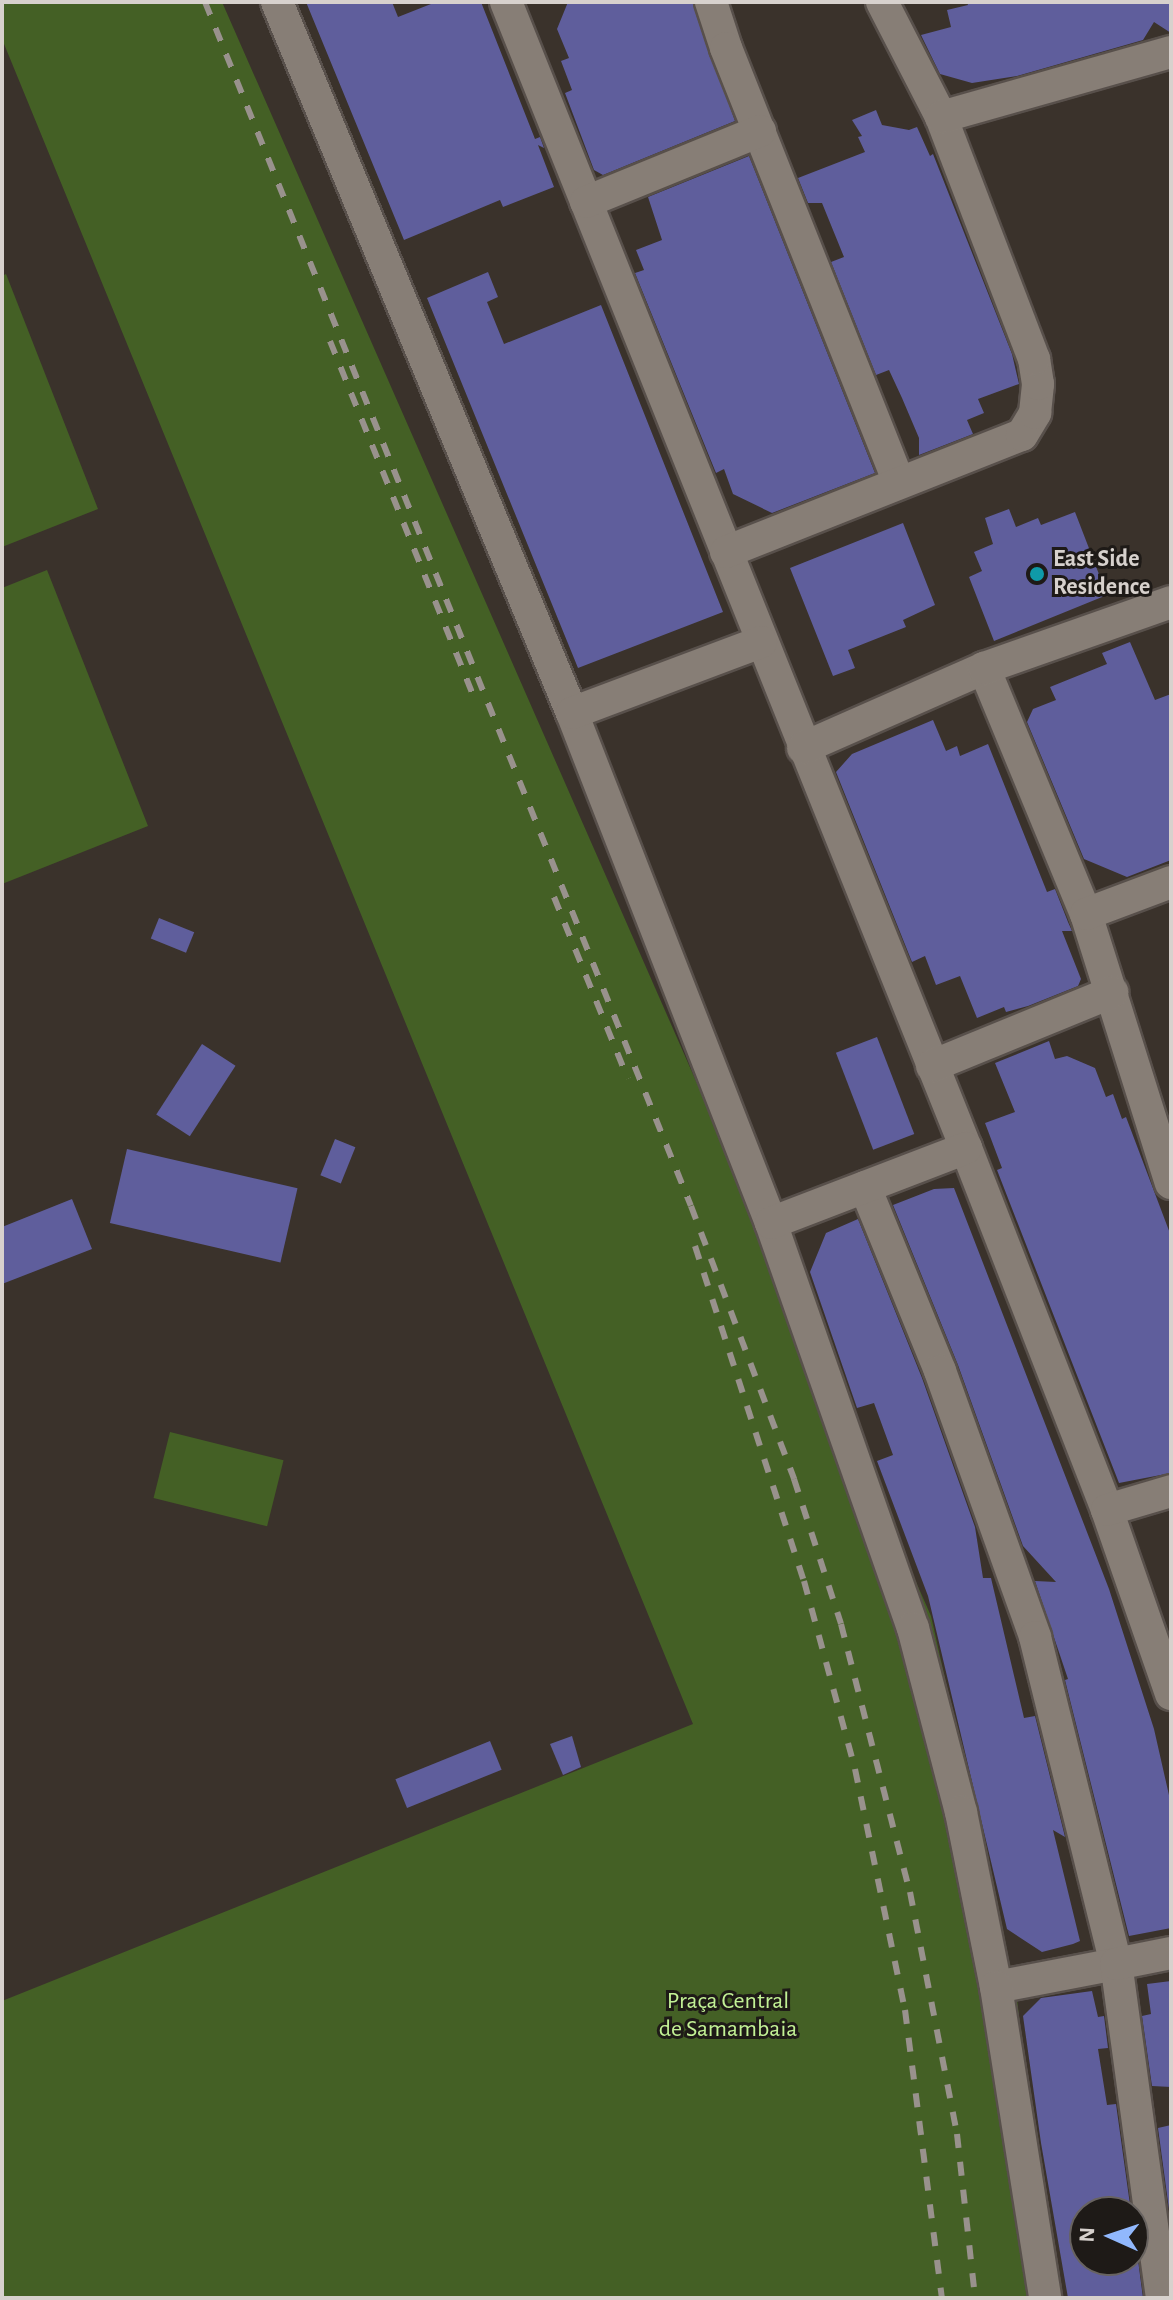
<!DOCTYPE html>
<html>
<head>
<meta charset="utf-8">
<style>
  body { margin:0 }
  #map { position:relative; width:1173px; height:2300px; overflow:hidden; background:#3a322b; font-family:"Alegreya Sans",sans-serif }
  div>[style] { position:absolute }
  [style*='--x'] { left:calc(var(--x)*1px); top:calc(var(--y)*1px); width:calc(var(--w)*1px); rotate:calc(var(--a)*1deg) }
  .green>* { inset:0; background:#446025; transform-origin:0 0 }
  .building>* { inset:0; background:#5f5e9c; transform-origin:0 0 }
  .roads { filter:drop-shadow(2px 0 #58504b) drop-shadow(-2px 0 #58504b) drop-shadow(0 2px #58504b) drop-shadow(0 -2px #58504b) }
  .minor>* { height:32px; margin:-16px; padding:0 16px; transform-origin:16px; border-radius:16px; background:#877e76 }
  .rail>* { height:6px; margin-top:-3px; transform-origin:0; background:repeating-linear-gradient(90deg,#99928d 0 14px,transparent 0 28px) }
  .dots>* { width:22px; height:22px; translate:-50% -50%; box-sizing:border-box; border:4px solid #1e1a17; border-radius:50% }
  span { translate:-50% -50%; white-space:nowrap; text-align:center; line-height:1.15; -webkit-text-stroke:6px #1e1a17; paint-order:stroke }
  .poi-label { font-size:24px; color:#d7d1cd; font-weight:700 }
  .left { translate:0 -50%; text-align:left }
  .park-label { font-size:24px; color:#c2f195 }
  .frame { position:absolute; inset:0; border:4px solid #d7d1cd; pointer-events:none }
  .north { position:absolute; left:1069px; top:2196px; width:80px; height:80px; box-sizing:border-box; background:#1e1a17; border:2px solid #686360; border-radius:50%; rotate:273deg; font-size:22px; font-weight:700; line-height:32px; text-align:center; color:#d7d1cd }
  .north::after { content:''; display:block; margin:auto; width:28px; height:36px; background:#91b8fd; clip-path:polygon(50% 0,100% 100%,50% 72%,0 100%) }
</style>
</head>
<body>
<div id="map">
  <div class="green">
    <i style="clip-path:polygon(2px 2px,222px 2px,931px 1616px,1017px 1998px,1051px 2298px,2px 2298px,2px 2001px,693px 1724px,2px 39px)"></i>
    <i style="clip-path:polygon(6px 274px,98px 509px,2px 547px,2px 276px)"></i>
    <i style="clip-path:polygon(47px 570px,148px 826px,2px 884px,2px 588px)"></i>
    <i style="left:170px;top:1432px;width:117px;height:68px;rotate:14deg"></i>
  </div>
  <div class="building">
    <i style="clip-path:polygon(306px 2px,392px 2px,398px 17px,436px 2px,481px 2px,535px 139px,540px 137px,544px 148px,538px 145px,554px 187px,503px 207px,500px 200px,404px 240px)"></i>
    <i style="clip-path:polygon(568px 2px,693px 2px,735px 121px,603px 175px,594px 170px,565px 93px,572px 90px,561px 61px,569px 58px,557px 29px)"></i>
    <i style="clip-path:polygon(967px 2px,1171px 2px,1171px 33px,1154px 22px,1143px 40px,1017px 76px,972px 83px,940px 74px,921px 35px,951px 27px,947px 10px,968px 5px)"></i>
    <i style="clip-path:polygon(876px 110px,882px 125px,909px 130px,917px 127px,930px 156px,933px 154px,1012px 354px,1019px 384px,978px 399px,984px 413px,967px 420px,973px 434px,919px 455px,919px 438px,902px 398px,889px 370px,876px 375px,831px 262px,844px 257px,822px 203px,808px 203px,798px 178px,865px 152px,858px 137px,862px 136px,852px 120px)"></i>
    <i style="clip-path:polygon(749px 156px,875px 473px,772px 513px,733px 494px,724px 469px,716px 473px,635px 273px,644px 270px,636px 250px,662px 240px,648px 197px)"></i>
    <i style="clip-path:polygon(488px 272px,498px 297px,487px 302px,504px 344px,601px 305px,723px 612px,578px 668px,427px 298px)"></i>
    <i style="clip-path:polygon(1009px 509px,1016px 527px,1038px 518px,1041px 525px,1075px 512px,1107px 595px,994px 641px,969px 577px,982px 571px,974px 552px,993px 544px,985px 518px)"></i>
    <i style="clip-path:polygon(903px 523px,935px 605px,903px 620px,906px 627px,848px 650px,855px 668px,833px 676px,790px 568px)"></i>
    <i style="clip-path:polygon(1130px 642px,1155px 700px,1171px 694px,1171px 860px,1127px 877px,1084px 859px,1027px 722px,1033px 709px,1056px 700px,1050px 687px,1107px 664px,1102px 653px)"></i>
    <i style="clip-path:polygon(933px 720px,946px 751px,957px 746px,960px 756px,988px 744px,1047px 892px,1055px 889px,1068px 922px,1072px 931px,1062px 931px,1081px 979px,1078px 986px,1028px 1006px,1006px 1012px,1004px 1007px,977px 1018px,960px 976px,936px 985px,925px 956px,912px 962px,836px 772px,852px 754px)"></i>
    <i style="left:159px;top:918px;width:38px;height:22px;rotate:22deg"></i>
    <i style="left:877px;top:1037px;width:104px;height:44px;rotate:69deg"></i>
    <i style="clip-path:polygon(1049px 1041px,1055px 1059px,1067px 1056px,1095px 1068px,1106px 1097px,1113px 1094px,1122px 1119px,1126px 1117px,1171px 1236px,1171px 1473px,1119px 1483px,997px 1170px,1002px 1168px,985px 1123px,1015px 1112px,995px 1063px)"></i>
    <i style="left:202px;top:1044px;width:40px;height:84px;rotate:33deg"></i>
    <i style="left:335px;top:1139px;width:22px;height:39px;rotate:22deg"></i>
    <i style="left:127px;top:1149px;width:175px;height:76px;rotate:13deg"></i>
    <i style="clip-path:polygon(954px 1188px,1109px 1589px,1154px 1729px,1171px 1804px,1171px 1928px,1129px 1936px,1065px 1680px,1068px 1679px,1035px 1581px,1056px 1582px,1023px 1546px,958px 1365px,893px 1205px,934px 1189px)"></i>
    <i style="clip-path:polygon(72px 1199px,92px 1249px,2px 1284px,2px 1227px)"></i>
    <i style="clip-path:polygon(858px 1219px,922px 1378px,975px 1527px,983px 1578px,991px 1578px,1024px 1718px,1035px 1716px,1065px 1837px,1053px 1830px,1080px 1941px,1073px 1944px,1042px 1952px,1007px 1929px,928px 1596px,877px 1461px,893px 1455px,874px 1403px,857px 1408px,810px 1272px,826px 1233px)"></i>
    <i style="clip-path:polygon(572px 1736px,581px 1767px,563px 1775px,550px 1744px)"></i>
    <i style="left:490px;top:1741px;width:31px;height:102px;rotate:68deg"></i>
    <i style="clip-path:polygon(1171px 1981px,1171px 2087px,1152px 2086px,1142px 2016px,1151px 2014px,1147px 1984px)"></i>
    <i style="clip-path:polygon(1092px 1991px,1098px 2017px,1104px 2016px,1108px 2048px,1098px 2049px,1107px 2105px,1116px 2104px,1131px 2212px,1085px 2212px,1085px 2260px,1138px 2260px,1143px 2298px,1068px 2298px,1041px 2143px,1023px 2016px,1041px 1998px)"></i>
    <i style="clip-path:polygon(1171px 2125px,1171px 2224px,1158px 2128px)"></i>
  </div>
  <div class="roads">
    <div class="minor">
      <i style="--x:277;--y:2;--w:770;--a:67.47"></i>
      <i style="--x:572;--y:713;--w:547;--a:68.68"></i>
      <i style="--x:771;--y:1223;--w:429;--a:70.7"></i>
      <i style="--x:913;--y:1628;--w:190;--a:75.4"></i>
      <i style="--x:961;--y:1812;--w:178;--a:78.7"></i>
      <i style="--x:506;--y:2;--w:1235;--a:68.13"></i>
      <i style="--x:966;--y:1148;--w:388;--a:68.7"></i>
      <i style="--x:1107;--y:1510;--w:195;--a:70.8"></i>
      <i style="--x:711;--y:2;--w:48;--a:71.9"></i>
      <i style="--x:726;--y:48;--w:468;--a:68.3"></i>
      <i style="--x:882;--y:2;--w:129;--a:62.8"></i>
      <i style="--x:586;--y:202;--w:188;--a:-22.2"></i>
      <i style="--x:726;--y:552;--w:318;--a:-21.6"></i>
      <i style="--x:1022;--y:435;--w:26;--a:-59"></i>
      <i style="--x:1035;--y:413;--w:29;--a:-84"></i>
      <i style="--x:1038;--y:384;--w:25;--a:-99"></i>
      <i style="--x:1034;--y:359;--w:259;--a:-111"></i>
      <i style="--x:941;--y:117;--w:239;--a:-15.8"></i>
      <i style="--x:984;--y:668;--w:266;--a:67.5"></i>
      <i style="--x:1086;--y:914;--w:282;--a:72.5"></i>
      <i style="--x:572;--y:713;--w:202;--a:-20.6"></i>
      <i style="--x:803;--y:748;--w:198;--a:-23.8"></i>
      <i style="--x:984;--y:668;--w:198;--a:-19.4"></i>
      <i style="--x:1086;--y:914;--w:91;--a:-20.6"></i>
      <i style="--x:932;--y:1066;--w:195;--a:-22.3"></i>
      <i style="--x:865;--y:1187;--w:199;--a:67.8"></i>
      <i style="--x:940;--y:1371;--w:282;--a:70.3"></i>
      <i style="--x:1035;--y:1637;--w:337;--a:76.1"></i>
      <i style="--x:1116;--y:1964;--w:122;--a:169.1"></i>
      <i style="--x:996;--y:1987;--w:315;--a:81"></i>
      <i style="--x:771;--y:1223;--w:209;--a:-21"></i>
      <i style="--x:1107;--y:1510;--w:67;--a:-16.5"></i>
      <i style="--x:1162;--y:2298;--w:337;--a:-97.8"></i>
      <i style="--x:1116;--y:1964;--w:56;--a:-11.3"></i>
    </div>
  </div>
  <div class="rail">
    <i style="--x:205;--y:2;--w:1298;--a:68.02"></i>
    <i style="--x:691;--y:1206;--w:292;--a:69.3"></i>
    <i style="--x:794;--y:1479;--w:152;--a:72"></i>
    <i style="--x:841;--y:1624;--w:277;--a:75.6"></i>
    <i style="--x:910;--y:1892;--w:247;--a:79"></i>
    <i style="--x:957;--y:2134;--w:165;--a:83.7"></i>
    <i style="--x:330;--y:341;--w:387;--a:68"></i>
    <i style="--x:554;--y:897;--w:196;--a:67.9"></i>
    <i style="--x:695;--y:1246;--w:352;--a:72"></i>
    <i style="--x:804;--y:1581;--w:195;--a:74.8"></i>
    <i style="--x:855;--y:1769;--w:246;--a:78.3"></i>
    <i style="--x:905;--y:2010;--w:290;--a:82.7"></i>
  </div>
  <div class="dots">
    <i style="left:1037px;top:574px;background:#0f9aa8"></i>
  </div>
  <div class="poi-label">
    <span class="left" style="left:1053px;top:574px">East Side<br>Residence</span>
  </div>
  <div class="park-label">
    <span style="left:728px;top:2016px">Praça Central<br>de Samambaia</span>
  </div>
  <div class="frame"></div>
  <div class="north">N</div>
</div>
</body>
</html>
